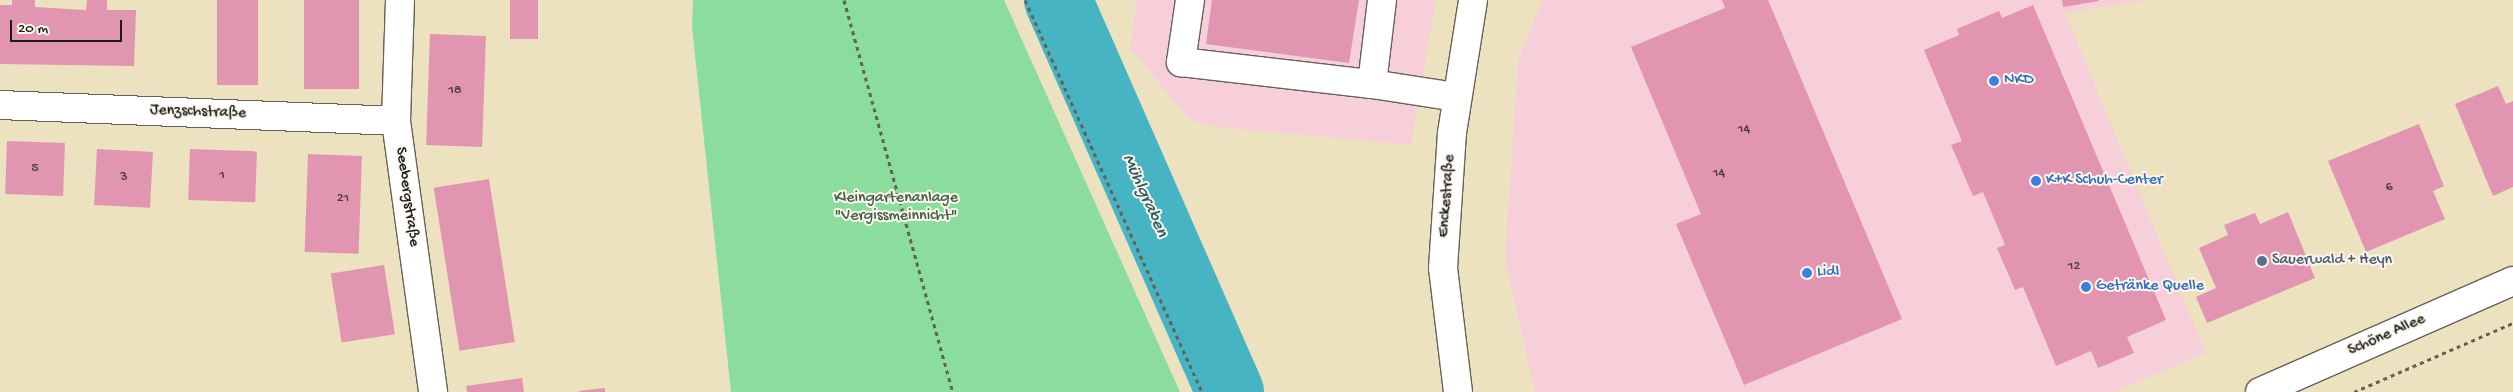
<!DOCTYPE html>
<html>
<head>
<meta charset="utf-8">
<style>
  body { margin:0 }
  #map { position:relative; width:2513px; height:392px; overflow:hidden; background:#ece2c0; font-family:"Gochi Hand",sans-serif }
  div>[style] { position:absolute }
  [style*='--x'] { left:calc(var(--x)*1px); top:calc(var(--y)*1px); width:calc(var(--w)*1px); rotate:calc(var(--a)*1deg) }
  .built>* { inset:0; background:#f6cfd8 }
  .green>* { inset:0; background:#8bdd9d }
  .river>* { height:68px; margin:-34px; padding:0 34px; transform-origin:34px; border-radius:34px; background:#46b4c2 }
  .building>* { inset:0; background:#e195b1; transform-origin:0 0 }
  .path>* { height:3px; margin-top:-1.5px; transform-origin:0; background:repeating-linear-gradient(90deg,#656155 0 4px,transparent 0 8px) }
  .roads { filter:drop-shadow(1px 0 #656155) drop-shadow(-1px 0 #656155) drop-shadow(0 1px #656155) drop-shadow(0 -1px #656155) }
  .minor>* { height:28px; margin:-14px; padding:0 14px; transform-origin:14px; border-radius:14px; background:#fff }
  .major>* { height:28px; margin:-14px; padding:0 14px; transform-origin:14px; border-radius:14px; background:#fff }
  .dots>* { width:14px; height:14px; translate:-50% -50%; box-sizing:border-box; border:2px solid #fbf7ec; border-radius:50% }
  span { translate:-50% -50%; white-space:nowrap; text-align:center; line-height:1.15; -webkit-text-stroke:4px #fbf7ec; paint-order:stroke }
  .number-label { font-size:14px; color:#4d3a41 }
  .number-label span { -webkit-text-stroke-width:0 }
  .shop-label { font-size:16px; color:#366cbe }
  .left { translate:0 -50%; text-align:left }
  .street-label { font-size:16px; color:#1c1c1c }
  .park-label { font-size:16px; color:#436049 }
  .service-label { font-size:16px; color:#4e5e75 }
  .water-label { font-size:18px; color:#2f6067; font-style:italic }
  .scale { position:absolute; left:10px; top:20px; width:112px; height:22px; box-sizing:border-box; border:2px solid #1c1c1c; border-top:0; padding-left:6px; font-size:15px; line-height:18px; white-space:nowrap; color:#1c1c1c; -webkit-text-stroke:4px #fbf7ec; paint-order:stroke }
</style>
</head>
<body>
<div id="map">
  <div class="built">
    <i style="clip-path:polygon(1137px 0,1436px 0,1411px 145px,1217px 127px,1190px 120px,1130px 48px)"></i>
    <i style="clip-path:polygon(1542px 0,2150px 0,2065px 13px,2206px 353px,2114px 392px,1535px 392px,1505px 259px,1518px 61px)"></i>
  </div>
  <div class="green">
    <i style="clip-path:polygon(693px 0,1004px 0,1180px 392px,731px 392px,692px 27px)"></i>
  </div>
  <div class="river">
    <i style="--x:1058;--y:0;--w:428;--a:66.3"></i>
  </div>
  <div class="building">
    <i style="clip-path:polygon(12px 0,35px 0,35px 7px,86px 10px,87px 0,107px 0,107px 10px,136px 10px,134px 66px,0 64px,0 5px,12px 5px)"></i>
    <i style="left:217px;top:0;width:41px;height:85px"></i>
    <i style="left:304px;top:0;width:55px;height:89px"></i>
    <i style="left:510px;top:0;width:28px;height:39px"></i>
    <i style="clip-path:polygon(1212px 0,1359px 0,1349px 63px,1206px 44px)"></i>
    <i style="clip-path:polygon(1722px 0,1768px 0,1902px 319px,1744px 385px,1676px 224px,1701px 214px,1631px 47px,1725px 8px)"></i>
    <i style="clip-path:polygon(2062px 0,2099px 0,2099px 1px,2063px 7px)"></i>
    <i style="clip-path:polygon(2033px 5px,2166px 320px,2127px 337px,2134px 353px,2098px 368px,2091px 351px,2056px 366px,2023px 287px,2015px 290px,1997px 248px,2005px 245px,1983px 192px,1973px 196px,1951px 145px,1962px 141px,1924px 50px,1959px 35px,1957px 29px,1999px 11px,2002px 18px)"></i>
    <i style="left:430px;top:34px;width:56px;height:111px;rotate:2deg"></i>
    <i style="clip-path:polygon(2498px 86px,2506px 104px,2513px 101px,2513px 187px,2493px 196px,2455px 104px)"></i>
    <i style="clip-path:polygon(2419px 124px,2444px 186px,2433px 191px,2445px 219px,2366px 252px,2328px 161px)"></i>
    <i style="left:7px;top:141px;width:58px;height:53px;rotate:2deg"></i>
    <i style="left:97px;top:149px;width:56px;height:56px;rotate:3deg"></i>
    <i style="left:190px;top:149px;width:67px;height:51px;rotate:2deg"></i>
    <i style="left:308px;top:154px;width:54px;height:98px;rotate:2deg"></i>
    <i style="left:489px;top:179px;width:165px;height:56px;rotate:81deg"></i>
    <i style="clip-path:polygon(2288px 212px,2315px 278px,2207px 323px,2196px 297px,2216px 288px,2199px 248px,2228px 235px,2224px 225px,2255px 213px,2260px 224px)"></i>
    <i style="left:384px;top:265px;width:70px;height:54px;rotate:81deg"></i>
    <i style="clip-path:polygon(522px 378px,524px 392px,467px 392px,466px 386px)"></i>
    <i style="clip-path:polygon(605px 388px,605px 392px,579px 392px,579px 391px)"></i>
  </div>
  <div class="path">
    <i style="--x:844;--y:0;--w:407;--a:74.5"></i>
    <i style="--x:1025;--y:0;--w:430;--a:65.7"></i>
    <i style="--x:2354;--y:392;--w:173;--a:-23.5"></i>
  </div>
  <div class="roads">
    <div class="minor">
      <i style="--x:1190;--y:0;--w:63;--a:98.3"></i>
      <i style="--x:1181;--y:62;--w:192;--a:6.6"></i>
      <i style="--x:1372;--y:84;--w:85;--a:8.8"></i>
      <i style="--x:1372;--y:84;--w:85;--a:-83.2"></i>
      <i style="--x:0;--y:105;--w:396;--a:2.3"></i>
      <i style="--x:2260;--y:392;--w:276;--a:-23.7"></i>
    </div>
    <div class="major">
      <i style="--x:400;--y:0;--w:121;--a:91.9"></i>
      <i style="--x:396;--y:121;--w:274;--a:82.2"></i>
      <i style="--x:1458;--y:392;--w:125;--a:-96.9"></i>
      <i style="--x:1443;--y:268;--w:135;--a:-86.2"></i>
      <i style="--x:1452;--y:133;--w:135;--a:-81"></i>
    </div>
  </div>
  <div class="dots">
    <i style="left:1994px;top:81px;background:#3f7fe0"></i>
    <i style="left:2036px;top:181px;background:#3f7fe0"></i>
    <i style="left:2262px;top:261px;background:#5c6f8a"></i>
    <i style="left:1807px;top:273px;background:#3f7fe0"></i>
    <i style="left:2086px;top:287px;background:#3f7fe0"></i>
  </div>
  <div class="number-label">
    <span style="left:455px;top:91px">18</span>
    <span style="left:1744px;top:130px">14</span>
    <span style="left:35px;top:169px">5</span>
    <span style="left:1719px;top:174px">14</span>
    <span style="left:222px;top:176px">1</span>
    <span style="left:124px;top:178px">3</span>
    <span style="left:2389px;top:188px">6</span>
    <span style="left:343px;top:199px">21</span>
    <span style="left:2074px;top:267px">12</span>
  </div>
  <div class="shop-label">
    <span class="left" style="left:2004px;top:81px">NKD</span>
    <span class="left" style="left:2046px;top:181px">K+K Schuh-Center</span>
    <span class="left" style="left:1817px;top:273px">Lidl</span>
    <span class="left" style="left:2096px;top:287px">Getränke Quelle</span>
  </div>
  <div class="street-label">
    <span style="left:198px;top:113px;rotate:2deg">Jenzschstraße</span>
    <span style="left:1448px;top:196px;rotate:-86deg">Enckestraße</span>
    <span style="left:406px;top:197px;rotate:82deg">Seebergstraße</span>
    <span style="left:2387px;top:336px;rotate:-24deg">Schöne Allee</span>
  </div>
  <div class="park-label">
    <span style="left:896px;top:208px">Kleingartenanlage<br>"Vergissmeinnicht"</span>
  </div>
  <div class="service-label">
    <span class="left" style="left:2272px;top:261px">Sauerwald + Heyn</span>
  </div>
  <div class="water-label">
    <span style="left:1144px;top:196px;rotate:66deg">Mühlgraben</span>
  </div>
  <div class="scale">20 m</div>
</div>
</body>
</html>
